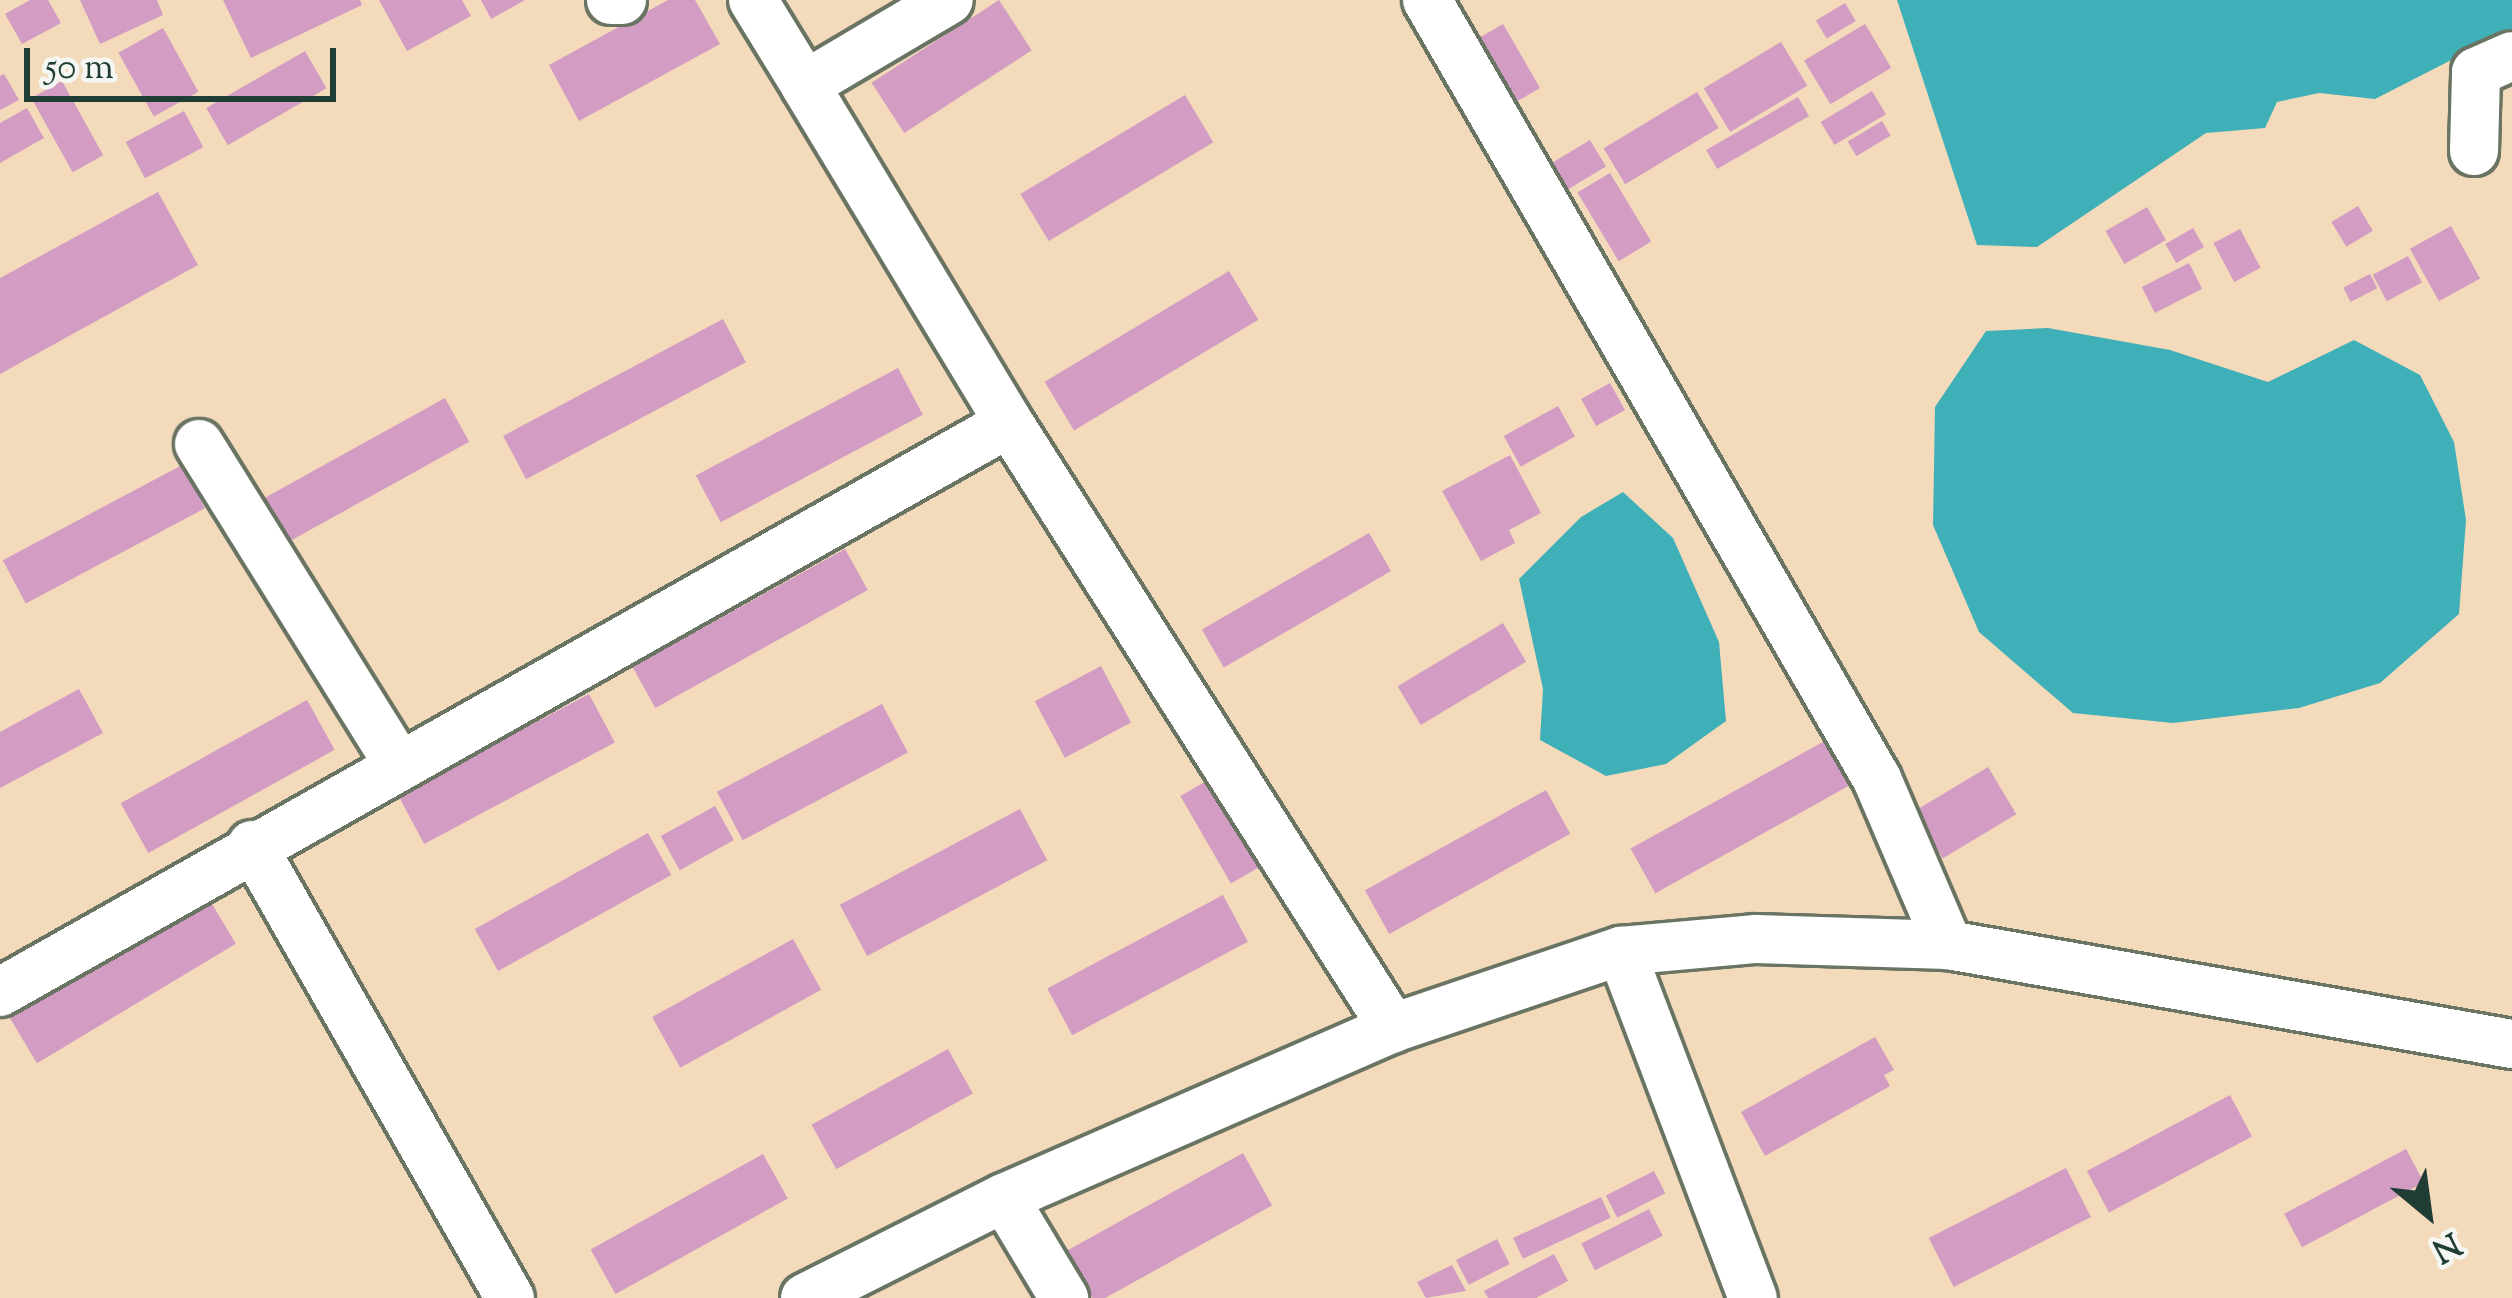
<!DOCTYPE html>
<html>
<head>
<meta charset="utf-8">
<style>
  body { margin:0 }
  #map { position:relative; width:2512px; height:1298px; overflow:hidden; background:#f3daba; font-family:"Sorts Mill Goudy",serif }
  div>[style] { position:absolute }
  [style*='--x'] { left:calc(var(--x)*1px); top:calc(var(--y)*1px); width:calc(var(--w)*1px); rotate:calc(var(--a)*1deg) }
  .water>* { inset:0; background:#40b0b8 }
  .building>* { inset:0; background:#d39cc3; transform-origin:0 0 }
  .roads { filter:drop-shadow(3px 0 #697463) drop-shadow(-3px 0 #697463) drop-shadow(0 3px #697463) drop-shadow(0 -3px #697463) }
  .minor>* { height:48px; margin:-24px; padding:0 24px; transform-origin:24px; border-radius:24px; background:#fff }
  span { translate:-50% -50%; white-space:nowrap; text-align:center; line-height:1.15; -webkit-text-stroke:9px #f6f6f2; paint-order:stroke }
  .north { position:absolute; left:2368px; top:1154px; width:120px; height:120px; -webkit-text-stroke:9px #f6f6f2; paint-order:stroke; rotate:151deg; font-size:33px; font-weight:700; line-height:48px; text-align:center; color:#1f3d34 }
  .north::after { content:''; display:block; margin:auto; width:42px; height:54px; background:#1f3d34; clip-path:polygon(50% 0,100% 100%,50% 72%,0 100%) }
  .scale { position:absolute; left:24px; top:48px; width:312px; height:54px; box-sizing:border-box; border:6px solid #1f3d34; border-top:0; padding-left:15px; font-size:36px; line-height:42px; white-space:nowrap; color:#1f3d34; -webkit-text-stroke:9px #f6f6f2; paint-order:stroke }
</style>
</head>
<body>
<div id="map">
  <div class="water">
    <i style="clip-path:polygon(1897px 0,2512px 0,2512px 29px,2375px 99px,2319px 93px,2277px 102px,2265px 128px,2206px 133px,2037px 247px,1977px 245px)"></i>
    <i style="clip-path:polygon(2048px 328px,2170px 350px,2268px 382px,2354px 340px,2420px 375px,2454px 442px,2466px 520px,2459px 614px,2380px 683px,2299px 708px,2173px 723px,2073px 713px,1979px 632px,1933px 525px,1935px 407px,1986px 331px)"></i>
    <i style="clip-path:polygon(1623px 492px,1673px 538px,1719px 642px,1726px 721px,1666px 764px,1606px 776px,1540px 740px,1543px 689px,1519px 579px,1581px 517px)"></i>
  </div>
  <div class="building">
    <i style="clip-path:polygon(30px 0,48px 0,61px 23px,22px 44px,5px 14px)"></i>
    <i style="clip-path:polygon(80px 0,157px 0,163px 15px,100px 44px)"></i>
    <i style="clip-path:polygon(223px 0,360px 0,362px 5px,251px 58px)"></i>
    <i style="clip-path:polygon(379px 0,462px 0,471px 16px,407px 51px)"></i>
    <i style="clip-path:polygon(481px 0,525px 0,491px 19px)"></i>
    <i style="clip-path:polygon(668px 0,695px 0,720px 44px,579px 121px,549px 65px)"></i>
    <i style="left:999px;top:0;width:60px;height:152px;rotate:57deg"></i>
    <i style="left:1845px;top:3px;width:21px;height:34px;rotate:59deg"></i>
    <i style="left:1503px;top:24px;width:74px;height:36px;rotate:60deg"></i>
    <i style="left:1865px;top:24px;width:51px;height:71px;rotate:59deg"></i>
    <i style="left:163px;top:28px;width:73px;height:51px;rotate:61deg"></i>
    <i style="left:1781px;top:42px;width:51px;height:90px;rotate:59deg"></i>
    <i style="left:305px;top:51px;width:43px;height:114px;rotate:60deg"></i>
    <i style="clip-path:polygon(4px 74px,19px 100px,0 110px,0 76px)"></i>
    <i style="left:62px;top:81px;width:85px;height:35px;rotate:61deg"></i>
    <i style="left:1872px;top:91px;width:27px;height:60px;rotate:59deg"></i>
    <i style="left:1697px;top:92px;width:42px;height:109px;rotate:59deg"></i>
    <i style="left:1185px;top:95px;width:55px;height:192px;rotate:59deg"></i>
    <i style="left:1798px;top:97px;width:22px;height:106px;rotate:60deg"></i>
    <i style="clip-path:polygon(27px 108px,44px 138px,0 163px,0 123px)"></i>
    <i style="left:184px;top:111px;width:41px;height:66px;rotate:62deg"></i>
    <i style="left:1882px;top:121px;width:17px;height:40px;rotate:59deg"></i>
    <i style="left:1590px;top:140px;width:31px;height:65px;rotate:59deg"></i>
    <i style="left:1610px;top:173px;width:80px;height:38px;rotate:59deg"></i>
    <i style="clip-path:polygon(158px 192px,198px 265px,0 374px,0 278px)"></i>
    <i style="left:2358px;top:206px;width:29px;height:31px;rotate:59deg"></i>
    <i style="left:2147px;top:207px;width:38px;height:48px;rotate:60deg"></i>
    <i style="left:2451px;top:226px;width:60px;height:47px;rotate:61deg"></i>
    <i style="left:2193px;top:228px;width:22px;height:32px;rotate:60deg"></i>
    <i style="left:2240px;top:229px;width:44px;height:30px;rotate:62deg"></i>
    <i style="left:2408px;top:256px;width:30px;height:40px;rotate:62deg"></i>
    <i style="left:2189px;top:263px;width:29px;height:53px;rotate:63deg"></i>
    <i style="left:1229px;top:271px;width:57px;height:215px;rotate:59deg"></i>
    <i style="left:2370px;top:274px;width:16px;height:30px;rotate:63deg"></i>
    <i style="left:723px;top:319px;width:49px;height:249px;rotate:62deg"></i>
    <i style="left:898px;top:368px;width:53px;height:229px;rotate:62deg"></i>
    <i style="left:1610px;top:383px;width:31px;height:33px;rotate:61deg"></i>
    <i style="left:445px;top:398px;width:50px;height:208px;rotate:61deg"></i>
    <i style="left:1558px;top:406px;width:35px;height:62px;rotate:61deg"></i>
    <i style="clip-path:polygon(1510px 455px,1541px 513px,1509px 530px,1515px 543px,1481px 561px,1442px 491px)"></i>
    <i style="left:182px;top:465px;width:49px;height:203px;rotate:62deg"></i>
    <i style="left:1369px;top:533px;width:44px;height:193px;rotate:60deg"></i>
    <i style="left:845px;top:549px;width:47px;height:243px;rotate:61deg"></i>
    <i style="left:1503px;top:623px;width:45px;height:123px;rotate:59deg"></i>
    <i style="left:1101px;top:666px;width:64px;height:75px;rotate:62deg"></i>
    <i style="clip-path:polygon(79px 689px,103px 733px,0 788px,0 732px)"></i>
    <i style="left:589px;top:694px;width:55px;height:216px;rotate:62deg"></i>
    <i style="left:307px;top:700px;width:57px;height:213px;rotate:61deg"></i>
    <i style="left:882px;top:704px;width:55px;height:187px;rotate:62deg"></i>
    <i style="left:1830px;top:738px;width:51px;height:228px;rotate:61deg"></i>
    <i style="left:1988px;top:767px;width:55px;height:86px;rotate:59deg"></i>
    <i style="left:1215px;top:776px;width:101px;height:40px;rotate:60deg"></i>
    <i style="left:1546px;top:790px;width:50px;height:207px;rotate:61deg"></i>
    <i style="left:715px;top:806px;width:39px;height:62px;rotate:61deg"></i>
    <i style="left:1020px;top:809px;width:58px;height:204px;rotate:62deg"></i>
    <i style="left:648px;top:833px;width:48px;height:198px;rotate:61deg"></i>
    <i style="left:206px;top:894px;width:58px;height:232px;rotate:59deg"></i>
    <i style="left:1223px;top:895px;width:53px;height:199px;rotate:62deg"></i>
    <i style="left:793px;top:939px;width:58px;height:161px;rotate:61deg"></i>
    <i style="clip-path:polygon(1875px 1037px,1894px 1070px,1884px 1075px,1890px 1086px,1765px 1156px,1741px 1112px)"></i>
    <i style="left:948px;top:1049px;width:51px;height:156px;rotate:61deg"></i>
    <i style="left:2230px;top:1095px;width:47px;height:162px;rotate:62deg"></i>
    <i style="left:2406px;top:1149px;width:38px;height:138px;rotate:62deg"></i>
    <i style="left:1243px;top:1153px;width:60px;height:202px;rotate:61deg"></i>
    <i style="left:763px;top:1154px;width:51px;height:197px;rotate:61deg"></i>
    <i style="left:2066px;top:1168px;width:55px;height:154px;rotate:63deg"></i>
    <i style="left:1654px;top:1171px;width:25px;height:54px;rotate:63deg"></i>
    <i style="left:1601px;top:1197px;width:23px;height:97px;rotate:65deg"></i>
    <i style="left:1649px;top:1209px;width:30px;height:76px;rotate:63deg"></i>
    <i style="left:1497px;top:1239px;width:28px;height:46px;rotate:63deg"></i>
    <i style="clip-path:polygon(1554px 1254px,1568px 1281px,1536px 1298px,1488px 1298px,1484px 1291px)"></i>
    <i style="clip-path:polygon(1452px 1265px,1466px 1291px,1426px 1298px,1417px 1282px)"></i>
  </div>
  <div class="roads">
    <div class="minor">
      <i style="--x:611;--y:0;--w:11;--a:0"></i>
      <i style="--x:753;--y:0;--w:100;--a:58.5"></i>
      <i style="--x:805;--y:85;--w:167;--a:-30.6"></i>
      <i style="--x:1427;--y:0;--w:900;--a:59.99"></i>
      <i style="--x:1877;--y:779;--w:181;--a:66.8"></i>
      <i style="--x:805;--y:85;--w:395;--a:58.9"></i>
      <i style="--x:1009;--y:423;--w:717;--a:57.6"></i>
      <i style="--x:2474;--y:151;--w:79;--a:-88.5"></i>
      <i style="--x:2476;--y:72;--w:39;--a:-24"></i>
      <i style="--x:199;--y:444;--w:378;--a:58.1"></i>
      <i style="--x:252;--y:845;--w:521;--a:60.34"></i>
      <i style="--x:1621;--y:951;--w:371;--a:69.2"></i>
      <i style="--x:0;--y:992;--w:1158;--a:-29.42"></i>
      <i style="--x:1004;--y:1198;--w:117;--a:59"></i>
      <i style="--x:805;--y:1298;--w:223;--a:-26.7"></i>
      <i style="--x:1004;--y:1198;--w:425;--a:-23.6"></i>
      <i style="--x:1393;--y:1028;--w:241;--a:-18.7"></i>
      <i style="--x:1621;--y:951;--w:136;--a:-5.1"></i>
      <i style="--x:1756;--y:939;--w:192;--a:1.8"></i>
      <i style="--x:1948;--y:945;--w:573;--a:9.96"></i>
    </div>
  </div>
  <div class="north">N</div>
  <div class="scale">50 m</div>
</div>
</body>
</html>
